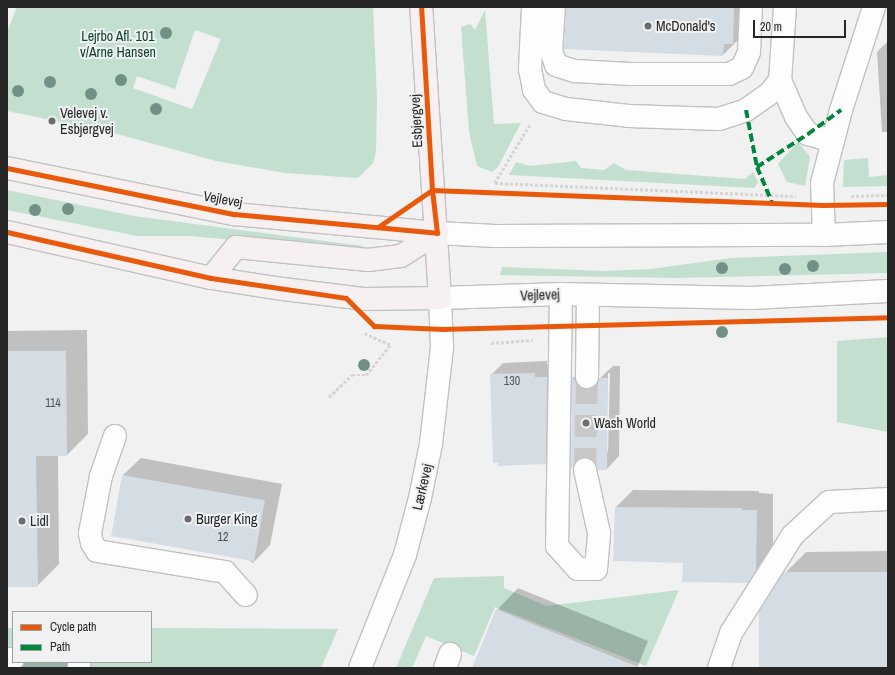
<!DOCTYPE html>
<html>
<head>
<meta charset="utf-8">
<style>
  body { margin:0 }
  #map { position:relative; width:895px; height:675px; overflow:hidden; background:#f1f1f1; font-family:"Archivo Narrow",sans-serif }
  div>[style] { position:absolute }
  [style*='--x'] { left:calc(var(--x)*1px); top:calc(var(--y)*1px); width:calc(var(--w)*1px); rotate:calc(var(--a)*1deg) }
  .green>* { inset:0; background:#c2dfd0 }
  .shadow>* { inset:0; background:#0003; transform-origin:0 0 }
  .building>* { inset:0; background:#d4dde4; transform-origin:0 0 }
  .minor-tunnel>* { height:22px; margin-top:-11px; transform-origin:0; background:repeating-linear-gradient(90deg,#c8c8c9 0 22px,transparent 0 33px) }
  .path>* { height:2.5px; margin-top:-1.25px; transform-origin:0; background:repeating-linear-gradient(90deg,#d5d5d5 0 3px,transparent 0 5px) }
  .roads { filter:drop-shadow(1px 0 #c1c1c1) drop-shadow(-1px 0 #c1c1c1) drop-shadow(0 1px #c1c1c1) drop-shadow(0 -1px #c1c1c1) }
  .minor>* { height:22px; margin:-11px; padding:0 11px; transform-origin:11px; border-radius:11px; background:#fdfdfd }
  .major>* { height:22px; margin:-11px; padding:0 11px; transform-origin:11px; border-radius:11px; background:#f6f0f1 }
  .quiet>* { height:4px; margin-top:-2px; transform-origin:0; background:repeating-linear-gradient(90deg,#00873e 0 8px,transparent 0 12px) }
  .cycleway>* { height:5px; margin:-2.5px; padding:0 2.5px; transform-origin:2.5px; border-radius:2.5px; background:#e8590c }
  .trees>* { width:12px; height:12px; margin:-6px; border-radius:50%; background:#729186 }
  .dots>* { width:11px; height:11px; translate:-50% -50%; box-sizing:border-box; border:2px solid #f0f1f2; border-radius:50% }
  span { translate:-50% -50%; white-space:nowrap; text-align:center; line-height:1.15; -webkit-text-stroke:4px #f0f1f2; paint-order:stroke }
  .number-label { font-size:12px; color:#525557 }
  .number-label span { -webkit-text-stroke-width:0 }
  .poi-label { font-size:14px; color:#262627 }
  .left { translate:0 -50%; text-align:left }
  .park-label { font-size:14px; color:#0b432e }
  .street-label { font-size:14px; color:#262627 }
  .frame { position:absolute; inset:0; border:8px solid #262627; pointer-events:none }
  .legend { position:absolute; left:12px; top:611px; width:140px; height:52px; box-sizing:border-box; background:#f0f1f2; border:1px solid #9fa0a1; margin:0; padding:5px 7px; list-style:none; font-size:12px; color:#262627 }
  .legend li { display:flex; align-items:center; gap:8px; height:20px }
  .legend b { width:20px; border:1px solid #9fa0a1 }
  .scale { position:absolute; left:753px; top:20px; width:93px; height:18px; box-sizing:border-box; border:2px solid #262627; border-top:0; padding-left:5px; font-size:12px; line-height:14px; white-space:nowrap; color:#262627; -webkit-text-stroke:3px #f0f1f2; paint-order:stroke }
</style>
</head>
<body>
<div id="map">
  <div class="green">
    <i style="clip-path:polygon(evenodd,17px 7px,373px 7px,377px 99px,376px 152px,373px 163px,358px 178px,285px 173px,216px 161px,106px 131px,7px 111px,7px 32px,17px 7px,195px 30px,221px 39px,192px 109px,133px 88px,137px 76px,175px 89px,195px 30px)"></i>
    <i style="clip-path:polygon(485px 10px,494px 124px,521px 123px,498px 167px,492px 172px,477px 166px,469px 132px,461px 27px,470px 24px,475px 30px)"></i>
    <i style="clip-path:polygon(798px 142px,810px 157px,805px 186px,787px 182px,778px 164px)"></i>
    <i style="clip-path:polygon(868px 158px,869px 177px,888px 175px,888px 186px,843px 187px,844px 160px)"></i>
    <i style="clip-path:polygon(576px 161px,581px 168px,604px 170px,614px 163px,626px 170px,745px 179px,753px 172px,758px 182px,754px 188px,509px 175px,516px 162px,530px 166px)"></i>
    <i style="clip-path:polygon(7px 190px,134px 216px,363px 246px,363px 252px,190px 236px,137px 236px,7px 210px)"></i>
    <i style="clip-path:polygon(888px 252px,888px 273px,676px 278px,500px 275px,502px 267px,604px 271px,651px 269px,731px 258px)"></i>
    <i style="clip-path:polygon(888px 337px,888px 432px,837px 422px,837px 341px)"></i>
    <i style="clip-path:polygon(504px 576px,504px 588px,547px 606px,679px 590px,646px 666px,495px 607px,474px 656px,426px 636px,412px 668px,396px 668px,434px 578px)"></i>
    <i style="clip-path:polygon(7px 628px,13px 628px,13px 662px,151px 662px,151px 628px,338px 629px,321px 668px,7px 668px)"></i>
  </div>
  <div class="shadow">
    <i style="clip-path:polygon(567px 7px,754px 7px,744px 34px,723px 55px)"></i>
    <i style="clip-path:polygon(888px 41px,888px 132px,882px 132px,877px 52px)"></i>
    <i style="clip-path:polygon(87px 330px,88px 434px,67px 455px,58px 455px,59px 564px,37px 586px,7px 586px,7px 331px)"></i>
    <i style="clip-path:polygon(547px 361px,547px 365px,559px 365px,558px 451px,545px 463px,491px 375px,503px 363px)"></i>
    <i style="clip-path:polygon(evenodd,585px 366px,593px 376px,600px 378px,613px 366px,620px 366px,619px 456px,607px 469px,595px 460px,581px 457px,572px 467px,573px 378px,585px 366px,608px 373px,610px 373px,608px 452px,606px 450px,608px 373px)"></i>
    <i style="clip-path:polygon(141px 458px,282px 484px,270px 545px,253px 563px,123px 475px)"></i>
    <i style="clip-path:polygon(633px 490px,759px 491px,759px 493px,773px 494px,773px 553px,748px 582px,684px 562px,616px 507px)"></i>
    <i style="clip-path:polygon(888px 551px,888px 668px,760px 668px,785px 573px,806px 552px)"></i>
    <i style="clip-path:polygon(518px 588px,648px 641px,637px 668px,473px 668px,497px 610px)"></i>
    <i style="left:13px;top:662px;width:55px;height:8px"></i>
  </div>
  <div class="building">
    <i style="clip-path:polygon(566px 7px,734px 7px,733px 44px,724px 44px,723px 56px,564px 49px)"></i>
    <i style="clip-path:polygon(7px 351px,66px 351px,67px 456px,36px 456px,38px 587px,7px 587px)"></i>
    <i style="clip-path:polygon(535px 373px,535px 377px,547px 377px,546px 464px,497px 466px,498px 463px,493px 463px,490px 374px)"></i>
    <i style="clip-path:polygon(572px 377px,580px 388px,587px 389px,593px 388px,599px 378px,608px 378px,607px 470px,598px 470px,594px 461px,583px 458px,576px 461px,571px 469px)"></i>
    <i style="left:122px;top:475px;width:145px;height:62px;rotate:10deg"></i>
    <i style="clip-path:polygon(615px 507px,742px 508px,742px 510px,757px 510px,756px 571px,748px 583px,682px 582px,683px 563px,613px 561px)"></i>
    <i style="clip-path:polygon(784px 572px,888px 572px,888px 668px,759px 668px,759px 612px)"></i>
    <i style="clip-path:polygon(496px 609px,638px 667px,638px 668px,472px 668px)"></i>
  </div>
  <div class="minor-tunnel">
    <i style="--x:585;--y:470;--w:93;--a:-88.8"></i>
  </div>
  <div class="path">
    <i style="--x:530;--y:125;--w:68;--a:121.1"></i>
    <i style="--x:495;--y:183;--w:301;--a:2.5"></i>
    <i style="--x:851;--y:196;--w:37;--a:-2"></i>
    <i style="--x:491;--y:343;--w:42;--a:-4.1"></i>
    <i style="--x:329;--y:397;--w:32;--a:-44"></i>
    <i style="--x:352;--y:375;--w:14;--a:0"></i>
    <i style="--x:366;--y:375;--w:38;--a:-51"></i>
    <i style="--x:390;--y:345;--w:30;--a:-156"></i>
  </div>
  <div class="roads">
    <div class="minor">
      <i style="--x:533;--y:7;--w:62;--a:92.8"></i>
      <i style="--x:530;--y:69;--w:21;--a:79"></i>
      <i style="--x:534;--y:90;--w:15;--a:53"></i>
      <i style="--x:543;--y:102;--w:24;--a:17"></i>
      <i style="--x:566;--y:109;--w:63;--a:6.3"></i>
      <i style="--x:629;--y:116;--w:90;--a:1.9"></i>
      <i style="--x:719;--y:119;--w:28;--a:-18"></i>
      <i style="--x:746;--y:110;--w:29;--a:-35"></i>
      <i style="--x:770;--y:93;--w:16;--a:-52"></i>
      <i style="--x:554;--y:7;--w:44;--a:93.9"></i>
      <i style="--x:551;--y:51;--w:15;--a:70"></i>
      <i style="--x:556;--y:65;--w:20;--a:18"></i>
      <i style="--x:575;--y:71;--w:55;--a:3.1"></i>
      <i style="--x:630;--y:74;--w:99;--a:0"></i>
      <i style="--x:729;--y:74;--w:14;--a:-25"></i>
      <i style="--x:742;--y:68;--w:17;--a:-66"></i>
      <i style="--x:749;--y:52;--w:45;--a:-87.5"></i>
      <i style="--x:785;--y:7;--w:73;--a:93.9"></i>
      <i style="--x:780;--y:80;--w:40;--a:66.6"></i>
      <i style="--x:796;--y:117;--w:21;--a:55"></i>
      <i style="--x:808;--y:134;--w:25;--a:16"></i>
      <i style="--x:437;--y:233;--w:58;--a:3"></i>
      <i style="--x:495;--y:236;--w:329;--a:-0.2"></i>
      <i style="--x:824;--y:235;--w:64;--a:-2.7"></i>
      <i style="--x:824;--y:235;--w:52;--a:-92.2"></i>
      <i style="--x:822;--y:183;--w:75;--a:-75.4"></i>
      <i style="--x:841;--y:110;--w:108;--a:-72.2"></i>
      <i style="--x:561;--y:294;--w:252;--a:90.9"></i>
      <i style="--x:557;--y:546;--w:31;--a:48"></i>
      <i style="--x:578;--y:569;--w:18;--a:0"></i>
      <i style="--x:596;--y:569;--w:36;--a:-85"></i>
      <i style="--x:599;--y:533;--w:65;--a:-102.5"></i>
      <i style="--x:587;--y:377;--w:82;--a:-89.3"></i>
      <i style="--x:115;--y:436;--w:42;--a:109.3"></i>
      <i style="--x:101;--y:476;--w:58;--a:100.9"></i>
      <i style="--x:90;--y:533;--w:10;--a:79"></i>
      <i style="--x:92;--y:543;--w:9;--a:58"></i>
      <i style="--x:97;--y:551;--w:130;--a:9.3"></i>
      <i style="--x:225;--y:572;--w:31;--a:48"></i>
      <i style="--x:7;--y:659;--w:6;--a:0"></i>
      <i style="--x:79;--y:662;--w:6;--a:90"></i>
      <i style="--x:360;--y:668;--w:122;--a:-68.3"></i>
      <i style="--x:405;--y:555;--w:59;--a:-75.3"></i>
      <i style="--x:420;--y:498;--w:55;--a:-78.5"></i>
      <i style="--x:431;--y:444;--w:98;--a:-83.5"></i>
      <i style="--x:442;--y:347;--w:49;--a:-92.3"></i>
      <i style="--x:440;--y:298;--w:121;--a:-1.9"></i>
      <i style="--x:561;--y:294;--w:190;--a:1.2"></i>
      <i style="--x:751;--y:298;--w:137;--a:-2.9"></i>
      <i style="--x:445;--y:668;--w:15;--a:-70"></i>
      <i style="--x:719;--y:668;--w:37;--a:-71"></i>
      <i style="--x:731;--y:633;--w:116;--a:-57.7"></i>
      <i style="--x:793;--y:535;--w:49;--a:-42.5"></i>
      <i style="--x:829;--y:502;--w:59;--a:-2.9"></i>
    </div>
    <div class="major">
      <i style="--x:7;--y:168;--w:232;--a:11.5"></i>
      <i style="--x:234;--y:214;--w:204;--a:5.3"></i>
      <i style="--x:7;--y:232;--w:209;--a:12.7"></i>
      <i style="--x:211;--y:278;--w:73;--a:8.7"></i>
      <i style="--x:283;--y:289;--w:83;--a:7"></i>
      <i style="--x:365;--y:299;--w:75;--a:-0.8"></i>
      <i style="--x:440;--y:298;--w:292;--a:-93.7"></i>
      <i style="--x:211;--y:278;--w:40;--a:-51"></i>
      <i style="--x:236;--y:247;--w:133;--a:5.6"></i>
      <i style="--x:368;--y:260;--w:33;--a:-7"></i>
      <i style="--x:401;--y:256;--w:43;--a:-32.6"></i>
    </div>
  </div>
  <div class="quiet">
    <i style="--x:746;--y:110;--w:58;--a:79.1"></i>
    <i style="--x:757;--y:167;--w:39;--a:67"></i>
    <i style="--x:757;--y:167;--w:61;--a:-32.9"></i>
    <i style="--x:808;--y:134;--w:41;--a:-36"></i>
  </div>
  <div class="cycleway">
    <i style="--x:7;--y:168;--w:232;--a:11.5"></i>
    <i style="--x:234;--y:214;--w:204;--a:5.3"></i>
    <i style="--x:437;--y:233;--w:43;--a:-96.6"></i>
    <i style="--x:432;--y:190;--w:183;--a:-93.4"></i>
    <i style="--x:378;--y:227;--w:65;--a:-34.4"></i>
    <i style="--x:432;--y:190;--w:391;--a:2.2"></i>
    <i style="--x:823;--y:205;--w:65;--a:-0.9"></i>
    <i style="--x:7;--y:232;--w:209;--a:12.7"></i>
    <i style="--x:211;--y:278;--w:136;--a:8.4"></i>
    <i style="--x:346;--y:298;--w:40;--a:45"></i>
    <i style="--x:374;--y:326;--w:69;--a:2.5"></i>
    <i style="--x:443;--y:329;--w:445;--a:-1.5"></i>
  </div>
  <div class="trees">
    <i style="left:166px;top:33px"></i>
    <i style="left:121px;top:80px"></i>
    <i style="left:50px;top:82px"></i>
    <i style="left:18px;top:91px"></i>
    <i style="left:91px;top:94px"></i>
    <i style="left:156px;top:109px"></i>
    <i style="left:68px;top:209px"></i>
    <i style="left:35px;top:210px"></i>
    <i style="left:813px;top:266px"></i>
    <i style="left:722px;top:268px"></i>
    <i style="left:785px;top:269px"></i>
    <i style="left:722px;top:332px"></i>
    <i style="left:364px;top:365px"></i>
  </div>
  <div class="dots">
    <i style="left:648px;top:26px;background:#6d6d6e"></i>
    <i style="left:52px;top:121px;background:#6d6d6e"></i>
    <i style="left:586px;top:423px;background:#6d6d6e"></i>
    <i style="left:188px;top:519px;background:#6d6d6e"></i>
    <i style="left:22px;top:521px;background:#6d6d6e"></i>
  </div>
  <div class="number-label">
    <span style="left:512px;top:382px">130</span>
    <span style="left:53px;top:404px">114</span>
    <span style="left:223px;top:538px">12</span>
  </div>
  <div class="poi-label">
    <span class="left" style="left:656px;top:26px">McDonald's</span>
    <span class="left" style="left:60px;top:121px">Velevej v.<br>Esbjergvej</span>
    <span class="left" style="left:594px;top:423px">Wash World</span>
    <span class="left" style="left:196px;top:519px">Burger King</span>
    <span class="left" style="left:30px;top:521px">Lidl</span>
  </div>
  <div class="park-label">
    <span style="left:118px;top:44px">Lejrbo Afl. 101<br>v/Arne Hansen</span>
  </div>
  <div class="street-label">
    <span style="left:416px;top:121px;rotate:-93deg">Esbjergvej</span>
    <span style="left:223px;top:199px;rotate:10deg">Vejlevej</span>
    <span style="left:540px;top:295px;rotate:-2deg">Vejlevej</span>
    <span style="left:422px;top:487px;rotate:-77deg">Lærkevej</span>
  </div>
  <div class="frame"></div>
  <ul class="legend">
  <li><b style="height:5px;background:#e8590c"></b>Cycle path</li>
  <li><b style="height:5px;background:#00873e"></b>Path</li>
  </ul>
  <div class="scale">20 m</div>
</div>
</body>
</html>
